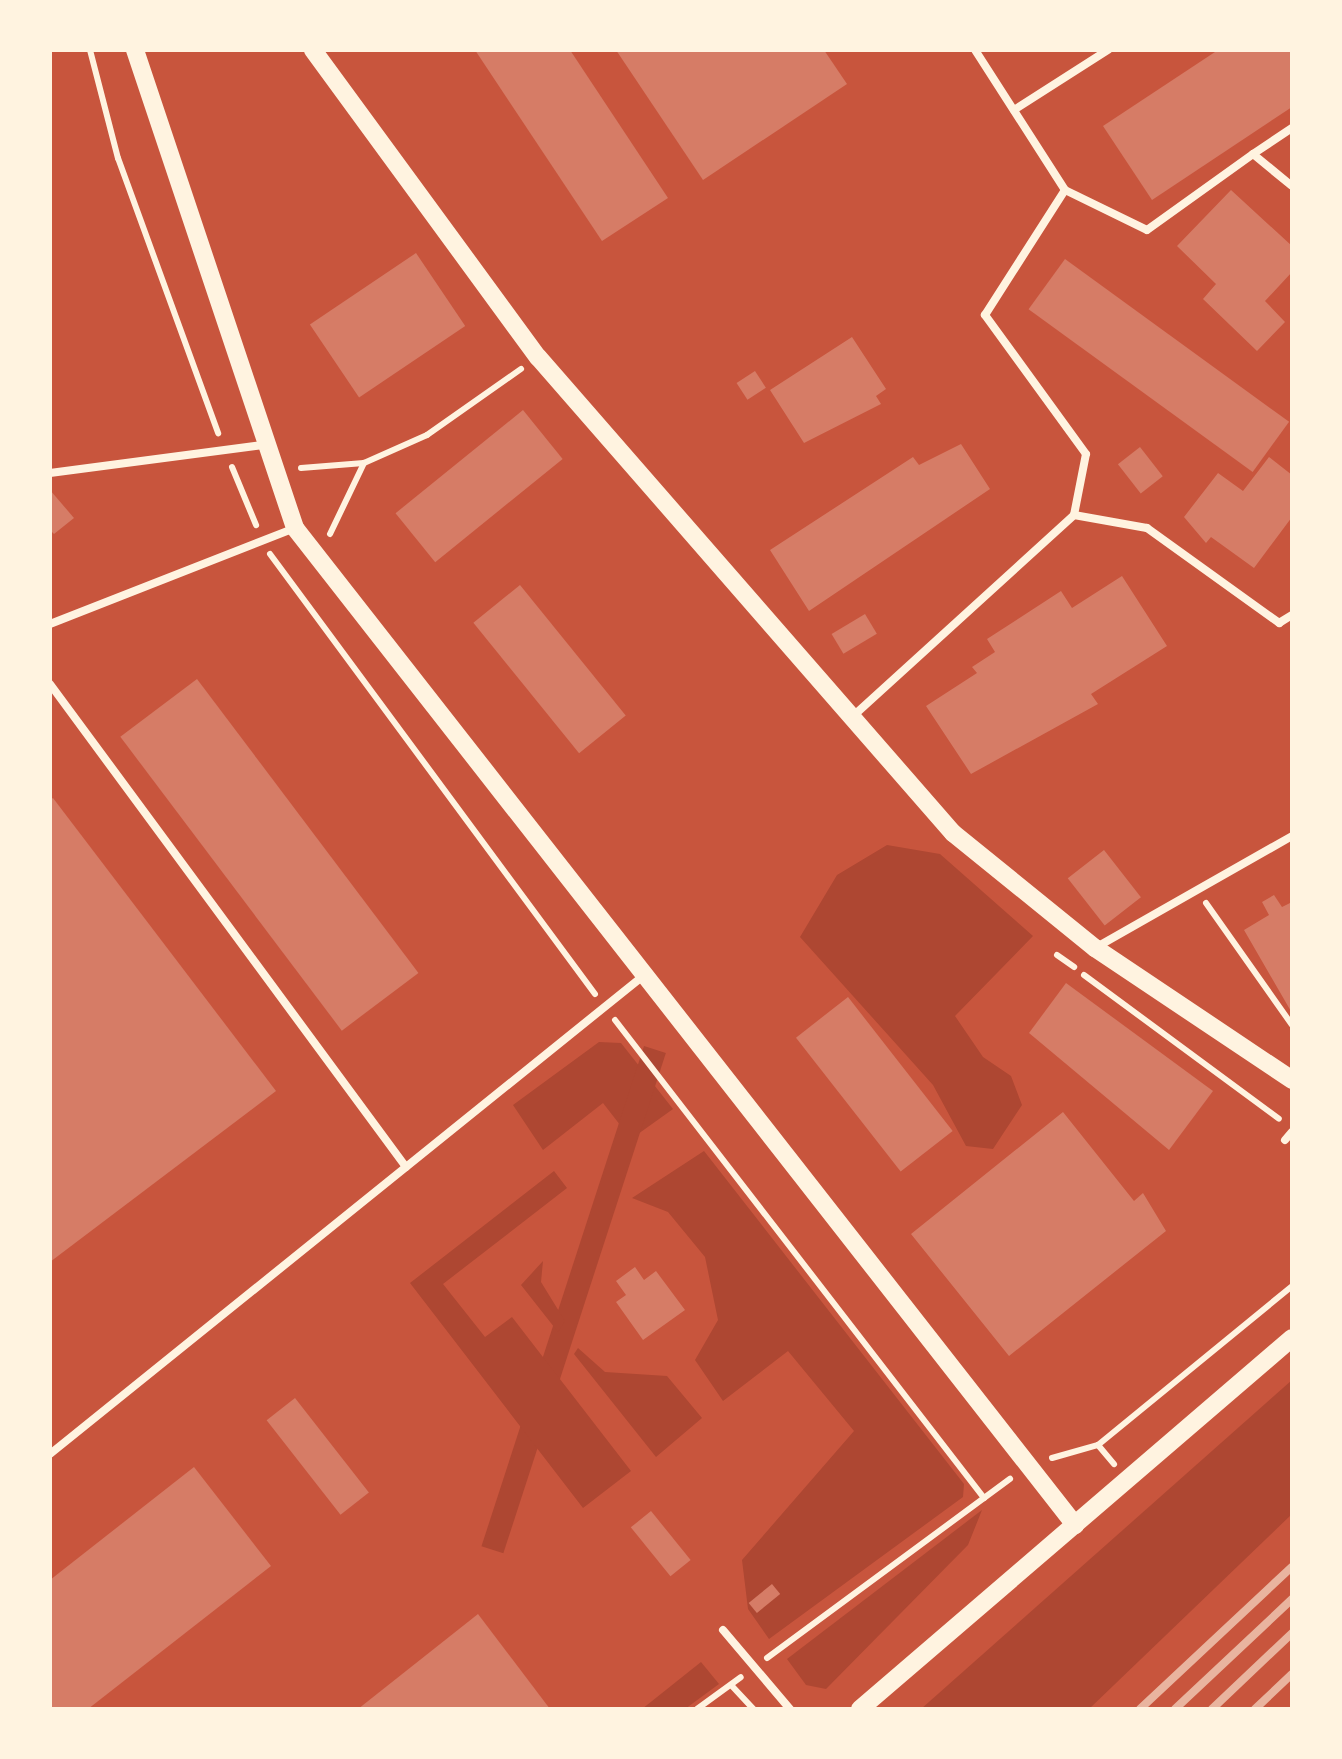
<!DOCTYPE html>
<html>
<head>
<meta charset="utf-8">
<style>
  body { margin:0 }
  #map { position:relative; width:1342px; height:1759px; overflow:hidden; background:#c8553d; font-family:"PT Sans",sans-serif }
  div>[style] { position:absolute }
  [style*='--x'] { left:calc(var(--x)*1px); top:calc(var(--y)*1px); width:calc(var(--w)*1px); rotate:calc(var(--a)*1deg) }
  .green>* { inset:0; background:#ae4732; transform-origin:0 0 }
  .building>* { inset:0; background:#d67c66; transform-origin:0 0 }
  .path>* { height:6px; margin:-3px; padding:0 3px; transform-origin:3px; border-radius:3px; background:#fff3e0 }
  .service>* { height:8px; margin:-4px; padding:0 4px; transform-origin:4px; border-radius:4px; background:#fff3e0 }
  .tertiary>* { height:18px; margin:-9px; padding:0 9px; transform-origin:9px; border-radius:9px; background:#fff3e0 }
  .rail>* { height:8px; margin:-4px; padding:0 4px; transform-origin:4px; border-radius:4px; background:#e9b49f }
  span { translate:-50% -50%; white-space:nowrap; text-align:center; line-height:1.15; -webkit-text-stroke:8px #fff3e0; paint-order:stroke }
  .frame { position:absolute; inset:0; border:52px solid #fff3e0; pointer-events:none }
</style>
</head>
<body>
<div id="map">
  <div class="green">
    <i style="clip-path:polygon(887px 845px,940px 854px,1033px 936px,955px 1016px,983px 1057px,1011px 1076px,1022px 1105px,993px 1149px,966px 1146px,933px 1085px,800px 937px,837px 875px)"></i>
    <i style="clip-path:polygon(599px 1042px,621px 1043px,673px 1109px,631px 1139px,603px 1103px,543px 1150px,513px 1105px)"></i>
    <i style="left:644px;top:1046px;width:23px;height:526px;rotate:18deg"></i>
    <i style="clip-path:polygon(704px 1151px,964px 1484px,963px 1497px,769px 1639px,748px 1609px,742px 1560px,854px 1431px,788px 1351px,723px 1401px,695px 1360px,718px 1320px,705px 1257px,668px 1212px,632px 1198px)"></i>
    <i style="clip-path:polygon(554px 1171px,567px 1188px,443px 1284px,485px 1337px,512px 1317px,631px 1471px,583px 1508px,410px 1283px)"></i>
    <i style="clip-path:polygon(543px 1261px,541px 1282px,565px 1321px,558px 1332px,521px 1285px)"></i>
    <i style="clip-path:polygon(578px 1348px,605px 1372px,667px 1376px,702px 1418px,656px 1457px,574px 1354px)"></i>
    <i style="clip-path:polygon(1292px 1380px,1292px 1514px,1089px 1709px,921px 1709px)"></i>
    <i style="clip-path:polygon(982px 1510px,968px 1545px,826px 1689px,806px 1685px,787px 1659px)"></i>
    <i style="clip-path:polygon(701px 1662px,719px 1684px,685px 1709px,642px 1709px)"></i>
  </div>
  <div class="building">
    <i style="clip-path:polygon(475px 50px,570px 50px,668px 198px,602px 241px)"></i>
    <i style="clip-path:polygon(616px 50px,824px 50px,847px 84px,703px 180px)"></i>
    <i style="clip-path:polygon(1218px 50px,1292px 50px,1292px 107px,1152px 200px,1103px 126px)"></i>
    <i style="clip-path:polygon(1231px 190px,1292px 246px,1292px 272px,1265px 301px,1285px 322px,1257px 351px,1203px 299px,1216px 284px,1177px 246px)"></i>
    <i style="left:416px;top:253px;width:88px;height:128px;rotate:56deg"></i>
    <i style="left:1065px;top:259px;width:277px;height:62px;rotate:36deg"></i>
    <i style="clip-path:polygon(852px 337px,886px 389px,876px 396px,881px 404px,804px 443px,770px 390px)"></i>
    <i style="left:755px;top:371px;width:20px;height:22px;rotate:57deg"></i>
    <i style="left:523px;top:410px;width:63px;height:164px;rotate:51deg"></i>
    <i style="clip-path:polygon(961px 444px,990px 489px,809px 611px,770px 550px,913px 457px,919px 465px)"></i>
    <i style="left:1140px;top:447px;width:37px;height:28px;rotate:52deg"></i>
    <i style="clip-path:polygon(1269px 457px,1292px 475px,1292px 517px,1254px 568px,1211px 537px,1206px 543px,1184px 517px,1218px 473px,1243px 491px)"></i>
    <i style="clip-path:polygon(50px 490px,74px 518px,54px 534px,50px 530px)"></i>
    <i style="clip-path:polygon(1122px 576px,1167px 646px,1091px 694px,1098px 704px,971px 774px,926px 706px,977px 673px,972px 667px,995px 652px,987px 639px,1061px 591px,1072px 608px)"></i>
    <i style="left:520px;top:585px;width:168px;height:60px;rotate:51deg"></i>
    <i style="left:865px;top:614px;width:23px;height:39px;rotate:59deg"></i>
    <i style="left:197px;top:679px;width:368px;height:96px;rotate:53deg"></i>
    <i style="clip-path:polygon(53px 798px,276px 1091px,50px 1262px,50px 800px)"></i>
    <i style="left:1104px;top:850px;width:60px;height:46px;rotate:52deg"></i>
    <i style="clip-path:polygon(1274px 895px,1282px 907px,1292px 902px,1292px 1013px,1244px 930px,1269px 915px,1262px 902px)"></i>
    <i style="clip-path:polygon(1066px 983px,1213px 1091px,1169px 1150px,1029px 1033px)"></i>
    <i style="left:848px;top:997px;width:170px;height:66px;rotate:52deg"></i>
    <i style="clip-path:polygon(1063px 1112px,1134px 1201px,1143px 1193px,1166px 1231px,1009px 1356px,911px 1234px)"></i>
    <i style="clip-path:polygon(635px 1267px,644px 1280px,656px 1271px,685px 1310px,643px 1340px,616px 1302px,626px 1295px,616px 1281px)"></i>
    <i style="left:295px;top:1398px;width:120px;height:36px;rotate:52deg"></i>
    <i style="clip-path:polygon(194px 1467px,271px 1566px,88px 1709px,50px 1709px,50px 1580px)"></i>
    <i style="left:651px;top:1511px;width:63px;height:26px;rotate:51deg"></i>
    <i style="left:772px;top:1584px;width:13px;height:30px;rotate:51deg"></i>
    <i style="clip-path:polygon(478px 1614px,550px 1709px,358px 1709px)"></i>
  </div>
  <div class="path">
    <i style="--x:90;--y:50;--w:112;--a:75.5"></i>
    <i style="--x:118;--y:158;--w:293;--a:70"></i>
    <i style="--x:232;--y:467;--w:63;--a:67.5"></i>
    <i style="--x:301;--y:468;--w:63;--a:-4.5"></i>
    <i style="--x:364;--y:463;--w:69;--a:-24"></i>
    <i style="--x:427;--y:435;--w:115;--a:-35.1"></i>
    <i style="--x:330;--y:534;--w:79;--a:-64.4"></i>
    <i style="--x:270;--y:554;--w:547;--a:53.55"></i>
    <i style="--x:1206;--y:903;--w:149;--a:54.8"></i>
    <i style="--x:1057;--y:955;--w:21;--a:35"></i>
    <i style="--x:1084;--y:975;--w:242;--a:36.4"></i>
    <i style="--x:615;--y:1020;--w:604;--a:52.33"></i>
    <i style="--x:1098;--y:1445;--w:251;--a:-39.3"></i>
    <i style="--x:1052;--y:1458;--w:48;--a:-15.8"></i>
    <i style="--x:1098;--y:1445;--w:25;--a:50"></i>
    <i style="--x:767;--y:1658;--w:302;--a:-36.4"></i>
    <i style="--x:731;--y:1685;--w:33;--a:47"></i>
    <i style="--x:697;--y:1709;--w:54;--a:-36"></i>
  </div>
  <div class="service">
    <i style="--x:1014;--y:110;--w:112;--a:-32.6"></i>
    <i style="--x:1253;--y:154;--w:47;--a:-33.7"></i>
    <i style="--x:1065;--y:190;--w:91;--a:26"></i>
    <i style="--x:1147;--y:230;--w:130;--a:-35.6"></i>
    <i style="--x:1253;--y:154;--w:50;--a:39.4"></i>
    <i style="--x:50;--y:473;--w:215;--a:-7.5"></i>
    <i style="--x:1074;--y:515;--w:74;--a:10.1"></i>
    <i style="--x:1147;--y:528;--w:163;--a:35.7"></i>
    <i style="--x:1279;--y:623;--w:15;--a:-32"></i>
    <i style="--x:50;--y:624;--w:260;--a:-21.4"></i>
    <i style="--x:50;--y:684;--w:600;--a:53.61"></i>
    <i style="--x:851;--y:718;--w:302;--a:-42.3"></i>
    <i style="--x:1074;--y:515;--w:62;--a:-78.9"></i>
    <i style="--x:1086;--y:454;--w:172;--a:-126"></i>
    <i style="--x:985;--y:315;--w:148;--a:-57.4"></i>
    <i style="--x:1065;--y:190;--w:166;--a:-122.7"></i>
    <i style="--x:1095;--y:948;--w:227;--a:-29.6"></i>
    <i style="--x:1285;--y:1140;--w:11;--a:-49"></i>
    <i style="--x:50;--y:1454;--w:762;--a:-38.87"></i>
    <i style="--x:723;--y:1630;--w:104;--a:49.7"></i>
  </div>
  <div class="tertiary">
    <i style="--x:135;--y:50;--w:504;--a:71.49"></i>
    <i style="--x:295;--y:528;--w:1266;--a:51.96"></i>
    <i style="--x:313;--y:50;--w:381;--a:53.8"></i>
    <i style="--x:538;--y:357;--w:632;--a:48.92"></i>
    <i style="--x:953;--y:833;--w:183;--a:39"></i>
    <i style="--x:1095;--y:948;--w:237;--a:33.8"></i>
    <i style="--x:860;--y:1709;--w:569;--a:-40.66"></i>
  </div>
  <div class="rail">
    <i style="--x:1140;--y:1709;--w:208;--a:-43.1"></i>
    <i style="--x:1175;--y:1709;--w:161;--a:-43.2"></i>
    <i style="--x:1212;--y:1709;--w:110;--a:-43.5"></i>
    <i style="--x:1255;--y:1709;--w:51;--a:-43.4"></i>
  </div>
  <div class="frame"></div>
</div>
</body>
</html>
